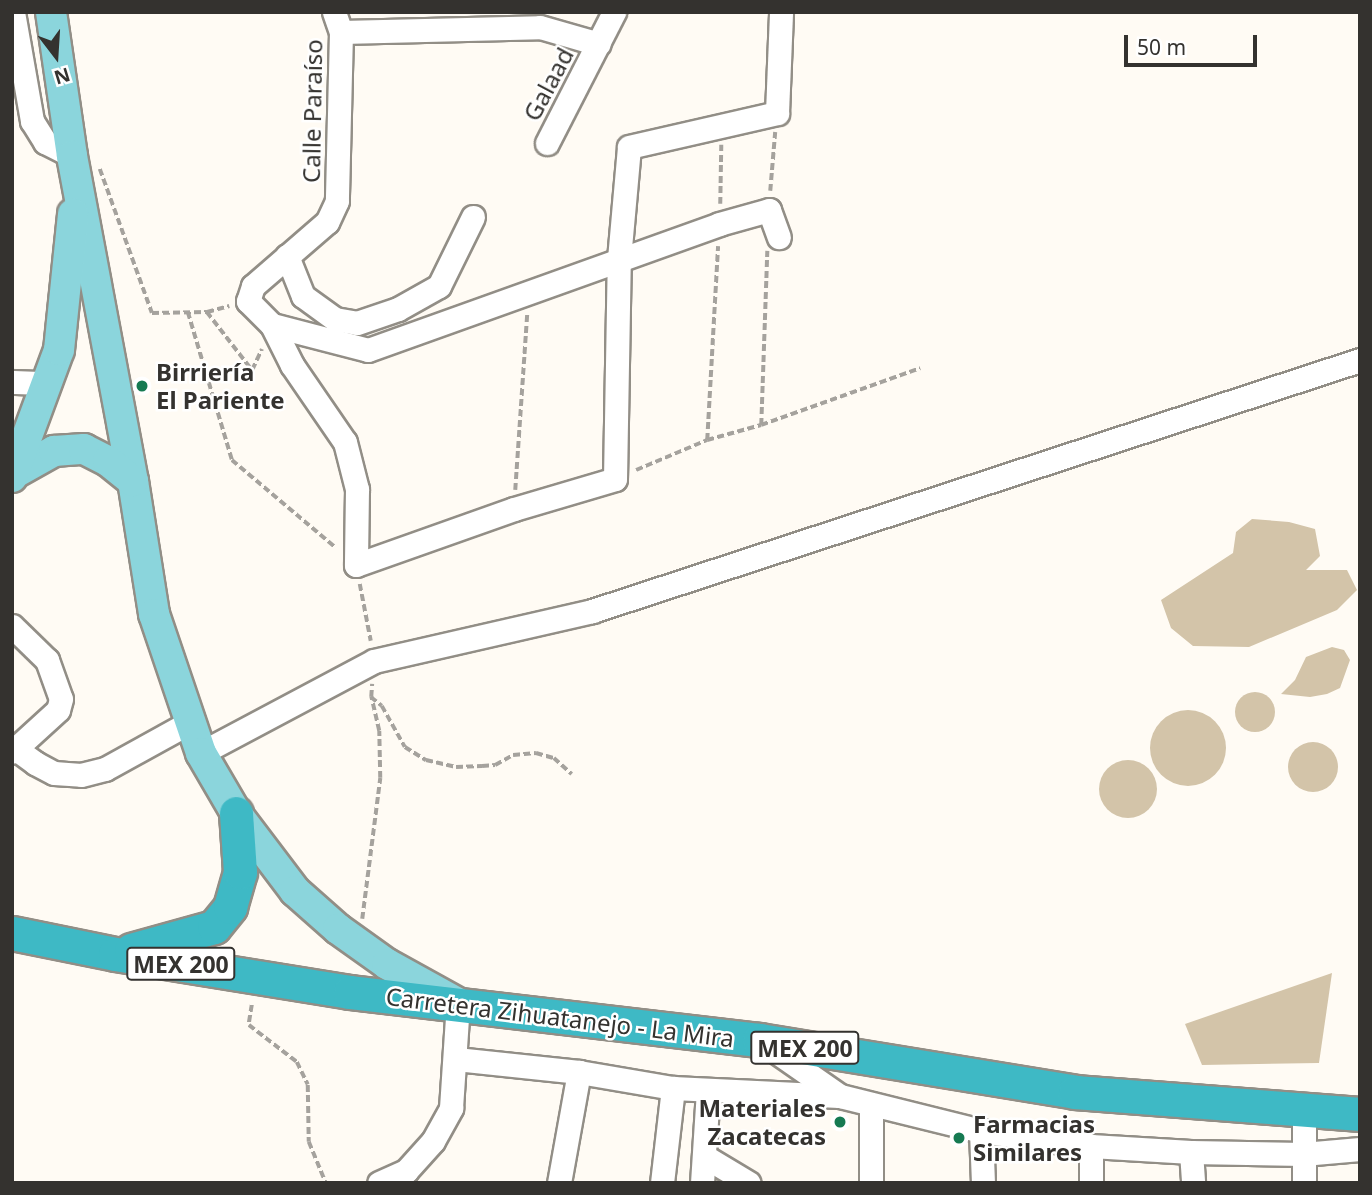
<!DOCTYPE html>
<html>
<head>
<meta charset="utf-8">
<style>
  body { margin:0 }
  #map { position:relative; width:1372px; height:1195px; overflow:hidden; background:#fffbf4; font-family:"Noto Sans",sans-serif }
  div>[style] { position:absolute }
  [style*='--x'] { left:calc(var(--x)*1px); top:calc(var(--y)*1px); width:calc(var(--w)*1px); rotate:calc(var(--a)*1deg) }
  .forest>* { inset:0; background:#d3c4a9 }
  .round { border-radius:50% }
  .path>* { height:3.5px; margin-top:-1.75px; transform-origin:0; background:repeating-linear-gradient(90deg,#a5a29d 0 7px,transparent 0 10.5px) }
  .roads { filter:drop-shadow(2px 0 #928e86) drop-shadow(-2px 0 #928e86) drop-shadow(0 2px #928e86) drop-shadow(0 -2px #928e86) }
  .minor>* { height:23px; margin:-11.5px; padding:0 11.5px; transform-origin:11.5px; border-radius:11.5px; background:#fff }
  .major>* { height:30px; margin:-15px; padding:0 15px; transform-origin:15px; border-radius:15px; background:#8bd5dc }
  .highway>* { height:33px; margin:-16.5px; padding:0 16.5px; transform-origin:16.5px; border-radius:16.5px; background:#3eb9c5 }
  .dots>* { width:19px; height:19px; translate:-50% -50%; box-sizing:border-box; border:4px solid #fff; border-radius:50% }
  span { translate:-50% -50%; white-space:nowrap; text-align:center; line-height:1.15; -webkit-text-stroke:5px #fff; paint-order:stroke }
  .shield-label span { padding:2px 5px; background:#fff; border:2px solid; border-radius:5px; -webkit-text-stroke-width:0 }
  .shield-label { font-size:23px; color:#34322f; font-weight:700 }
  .street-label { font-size:24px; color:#34322f }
  .poi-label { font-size:24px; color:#34322f; font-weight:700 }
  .left { translate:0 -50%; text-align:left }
  .right { translate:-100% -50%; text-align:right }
  .frame { position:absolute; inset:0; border:14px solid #34322f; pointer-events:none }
  .north { position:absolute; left:21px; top:21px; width:70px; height:70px; -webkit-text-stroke:5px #fff; paint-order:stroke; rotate:163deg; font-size:19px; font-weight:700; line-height:28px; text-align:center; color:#34322f }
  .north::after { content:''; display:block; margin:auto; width:24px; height:32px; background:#34322f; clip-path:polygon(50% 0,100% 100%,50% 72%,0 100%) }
  .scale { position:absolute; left:1124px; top:35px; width:133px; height:32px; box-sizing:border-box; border:4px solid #34322f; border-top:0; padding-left:9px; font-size:21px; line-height:24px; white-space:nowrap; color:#34322f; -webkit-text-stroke:5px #fff; paint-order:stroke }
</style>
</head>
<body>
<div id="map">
  <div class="forest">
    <i style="clip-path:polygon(1252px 519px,1289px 522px,1315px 529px,1320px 556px,1306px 570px,1347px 570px,1357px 590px,1337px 610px,1249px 647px,1193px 646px,1171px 628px,1161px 600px,1233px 553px,1236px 532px)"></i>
    <i style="clip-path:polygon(1332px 647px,1344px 650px,1350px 660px,1340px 688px,1327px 694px,1310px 697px,1281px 694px,1295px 680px,1306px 657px)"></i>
    <i class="round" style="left:1235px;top:692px;width:40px;height:40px"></i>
    <i class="round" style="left:1150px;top:710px;width:76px;height:76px"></i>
    <i class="round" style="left:1288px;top:742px;width:50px;height:50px"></i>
    <i class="round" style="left:1099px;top:760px;width:58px;height:58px"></i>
    <i style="clip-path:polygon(1332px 973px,1319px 1063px,1202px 1065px,1185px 1024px)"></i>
  </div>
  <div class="path">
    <i style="--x:100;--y:169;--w:153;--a:70.1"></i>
    <i style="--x:152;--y:313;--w:55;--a:-1"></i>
    <i style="--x:207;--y:312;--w:23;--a:-15"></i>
    <i style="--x:770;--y:191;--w:59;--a:-85.2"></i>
    <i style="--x:720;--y:204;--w:59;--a:-89"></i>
    <i style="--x:188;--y:312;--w:154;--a:73.4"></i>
    <i style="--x:232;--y:460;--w:135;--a:40.2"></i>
    <i style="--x:207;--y:312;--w:73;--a:52.2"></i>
    <i style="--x:252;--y:370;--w:23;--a:-65"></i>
    <i style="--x:761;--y:425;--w:174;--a:-88"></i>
    <i style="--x:707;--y:440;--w:194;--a:-86.8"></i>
    <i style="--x:636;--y:470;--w:77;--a:-22.9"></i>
    <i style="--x:707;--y:440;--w:56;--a:-15.5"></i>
    <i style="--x:761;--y:425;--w:169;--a:-19.7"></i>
    <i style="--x:515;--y:490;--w:178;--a:-86.1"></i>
    <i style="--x:360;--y:584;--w:58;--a:79.1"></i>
    <i style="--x:371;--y:697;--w:14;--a:39"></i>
    <i style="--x:382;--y:706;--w:47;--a:60.7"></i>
    <i style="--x:405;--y:747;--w:25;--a:32"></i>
    <i style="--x:426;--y:760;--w:31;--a:13"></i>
    <i style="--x:456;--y:767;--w:26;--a:-2"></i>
    <i style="--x:482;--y:766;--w:13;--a:-4"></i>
    <i style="--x:495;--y:765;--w:21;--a:-29"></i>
    <i style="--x:513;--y:755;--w:23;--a:-5"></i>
    <i style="--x:536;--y:753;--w:19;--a:16"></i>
    <i style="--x:554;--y:758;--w:24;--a:42"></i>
    <i style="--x:362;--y:919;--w:142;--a:-82.7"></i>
    <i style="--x:380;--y:778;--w:47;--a:-91.2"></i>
    <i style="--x:379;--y:731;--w:35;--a:-103"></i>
    <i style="--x:371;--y:697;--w:13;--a:-86"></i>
    <i style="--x:252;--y:1005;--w:20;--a:99"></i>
    <i style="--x:249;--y:1025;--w:61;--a:37.6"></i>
    <i style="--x:297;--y:1062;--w:25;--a:64"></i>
    <i style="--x:308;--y:1085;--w:57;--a:89"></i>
    <i style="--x:309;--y:1142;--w:44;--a:67.5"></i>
  </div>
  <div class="roads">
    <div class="minor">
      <i style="--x:13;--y:12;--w:111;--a:80.1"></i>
      <i style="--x:32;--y:121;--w:25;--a:58"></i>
      <i style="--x:45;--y:142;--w:30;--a:27"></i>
      <i style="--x:334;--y:12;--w:21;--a:71"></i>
      <i style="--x:341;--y:32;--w:169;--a:91.4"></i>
      <i style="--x:337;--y:201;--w:23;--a:115"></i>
      <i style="--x:327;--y:222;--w:98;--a:139.1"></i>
      <i style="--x:253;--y:286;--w:16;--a:108"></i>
      <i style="--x:248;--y:301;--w:34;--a:45"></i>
      <i style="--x:272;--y:325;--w:99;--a:14.6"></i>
      <i style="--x:368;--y:350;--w:373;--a:-19.7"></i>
      <i style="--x:719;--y:224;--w:52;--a:-15.6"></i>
      <i style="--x:769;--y:210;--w:29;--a:70"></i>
      <i style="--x:341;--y:32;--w:199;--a:-1.4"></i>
      <i style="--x:540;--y:27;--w:61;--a:16.1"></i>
      <i style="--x:547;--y:143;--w:147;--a:-62.9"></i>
      <i style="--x:287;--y:256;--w:43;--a:68.2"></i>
      <i style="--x:303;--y:296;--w:39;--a:36"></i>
      <i style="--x:335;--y:319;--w:22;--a:10"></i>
      <i style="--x:357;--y:323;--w:43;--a:-18.9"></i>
      <i style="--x:398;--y:309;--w:47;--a:-29.3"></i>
      <i style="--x:439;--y:286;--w:77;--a:-63.8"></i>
      <i style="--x:272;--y:325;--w:45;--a:63.4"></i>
      <i style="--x:292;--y:365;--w:93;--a:55.5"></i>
      <i style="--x:345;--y:442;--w:49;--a:75.7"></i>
      <i style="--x:357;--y:489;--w:76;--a:90.8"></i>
      <i style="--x:356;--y:565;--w:168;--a:-19.5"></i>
      <i style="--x:514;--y:509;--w:105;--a:-16.5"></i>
      <i style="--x:615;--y:479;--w:220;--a:-89"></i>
      <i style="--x:619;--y:259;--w:112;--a:-84.9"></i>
      <i style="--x:629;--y:147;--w:152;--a:-12.9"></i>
      <i style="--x:777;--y:113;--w:101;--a:-87.7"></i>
      <i style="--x:12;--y:382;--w:35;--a:2"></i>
      <i style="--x:12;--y:626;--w:49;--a:44.2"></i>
      <i style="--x:47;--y:660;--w:41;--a:70.3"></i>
      <i style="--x:61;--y:699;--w:11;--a:105"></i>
      <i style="--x:58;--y:710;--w:62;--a:137.6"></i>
      <i style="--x:16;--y:749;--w:24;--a:36"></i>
      <i style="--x:35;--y:763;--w:21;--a:28"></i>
      <i style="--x:54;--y:773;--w:27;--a:4"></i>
      <i style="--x:81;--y:775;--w:25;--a:-14"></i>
      <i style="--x:105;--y:769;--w:97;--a:-28.9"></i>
      <i style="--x:201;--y:753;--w:196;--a:-28"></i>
      <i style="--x:374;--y:661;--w:224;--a:-12.9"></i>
      <i style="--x:592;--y:611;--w:808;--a:-18.1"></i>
      <i style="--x:768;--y:1046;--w:88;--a:34.8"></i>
      <i style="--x:840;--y:1096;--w:145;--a:13.9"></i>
      <i style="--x:981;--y:1131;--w:111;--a:7.8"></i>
      <i style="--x:1091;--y:1146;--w:100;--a:3.4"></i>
      <i style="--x:1191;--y:1152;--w:112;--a:1"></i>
      <i style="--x:1303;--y:1154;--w:57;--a:-5"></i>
      <i style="--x:456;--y:1059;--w:124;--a:6"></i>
      <i style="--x:579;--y:1072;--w:95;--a:9.7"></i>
      <i style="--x:673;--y:1088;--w:166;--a:2.8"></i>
      <i style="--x:871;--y:1105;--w:78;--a:90"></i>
      <i style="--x:981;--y:1131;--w:52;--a:87.8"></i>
      <i style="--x:1091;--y:1146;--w:37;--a:90"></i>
      <i style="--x:1191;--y:1152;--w:31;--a:86"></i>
      <i style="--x:704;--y:1156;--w:52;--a:31"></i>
      <i style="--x:379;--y:1183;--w:30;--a:-24"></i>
      <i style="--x:406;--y:1171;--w:40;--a:-48"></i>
      <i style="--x:433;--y:1141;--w:38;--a:-61"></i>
      <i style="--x:451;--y:1108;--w:105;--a:-86.2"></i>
      <i style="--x:559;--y:1183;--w:113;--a:-79.8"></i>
      <i style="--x:662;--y:1183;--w:96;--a:-83.4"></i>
      <i style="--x:702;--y:1183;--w:92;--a:-86.3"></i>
      <i style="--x:1304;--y:1183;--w:73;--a:-90"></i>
    </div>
    <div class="major">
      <i style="--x:51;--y:12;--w:146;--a:81.7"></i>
      <i style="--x:72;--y:156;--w:331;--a:79.4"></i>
      <i style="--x:133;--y:481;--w:135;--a:81"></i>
      <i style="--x:154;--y:614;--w:147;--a:71.3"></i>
      <i style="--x:201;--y:753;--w:69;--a:59.7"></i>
      <i style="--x:236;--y:813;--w:98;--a:52.9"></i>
      <i style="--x:295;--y:891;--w:57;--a:41.5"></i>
      <i style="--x:338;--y:929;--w:60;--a:35.5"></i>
      <i style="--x:387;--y:964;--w:81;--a:28.8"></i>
      <i style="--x:15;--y:473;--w:45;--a:-29.4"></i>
      <i style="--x:54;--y:451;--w:30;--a:-4"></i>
      <i style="--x:84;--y:449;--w:27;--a:27"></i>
      <i style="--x:108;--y:461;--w:32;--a:39"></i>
      <i style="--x:12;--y:477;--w:135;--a:-69.7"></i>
      <i style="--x:59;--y:350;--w:137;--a:-84.1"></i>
    </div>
    <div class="highway">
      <i style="--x:12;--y:933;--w:105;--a:11.5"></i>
      <i style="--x:115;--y:954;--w:238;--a:9.2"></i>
      <i style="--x:350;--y:992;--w:412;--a:6.7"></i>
      <i style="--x:759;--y:1040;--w:320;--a:9.3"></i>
      <i style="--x:1075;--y:1092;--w:286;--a:4.4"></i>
      <i style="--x:131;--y:950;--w:86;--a:-15.5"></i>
      <i style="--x:214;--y:927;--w:26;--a:-51"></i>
      <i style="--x:230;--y:907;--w:36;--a:-74"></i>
      <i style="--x:240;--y:872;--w:59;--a:-93.9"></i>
    </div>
  </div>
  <div class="dots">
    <i style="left:142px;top:386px;background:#167a52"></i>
    <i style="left:840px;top:1122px;background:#167a52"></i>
    <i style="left:959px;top:1138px;background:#167a52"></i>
  </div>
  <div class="shield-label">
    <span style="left:181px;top:964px">MEX 200</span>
    <span style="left:805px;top:1048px">MEX 200</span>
  </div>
  <div class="street-label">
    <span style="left:548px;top:84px;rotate:-62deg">Galaad</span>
    <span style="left:312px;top:111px;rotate:-89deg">Calle Paraíso</span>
    <span style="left:560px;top:1017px;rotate:7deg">Carretera Zihuatanejo - La Mira</span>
  </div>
  <div class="poi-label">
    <span class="left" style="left:156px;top:386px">Birriería<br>El Pariente</span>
    <span class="right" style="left:826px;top:1122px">Materiales<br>Zacatecas</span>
    <span class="left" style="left:973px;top:1138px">Farmacias<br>Similares</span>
  </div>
  <div class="frame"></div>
  <div class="north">N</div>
  <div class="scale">50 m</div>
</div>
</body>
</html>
